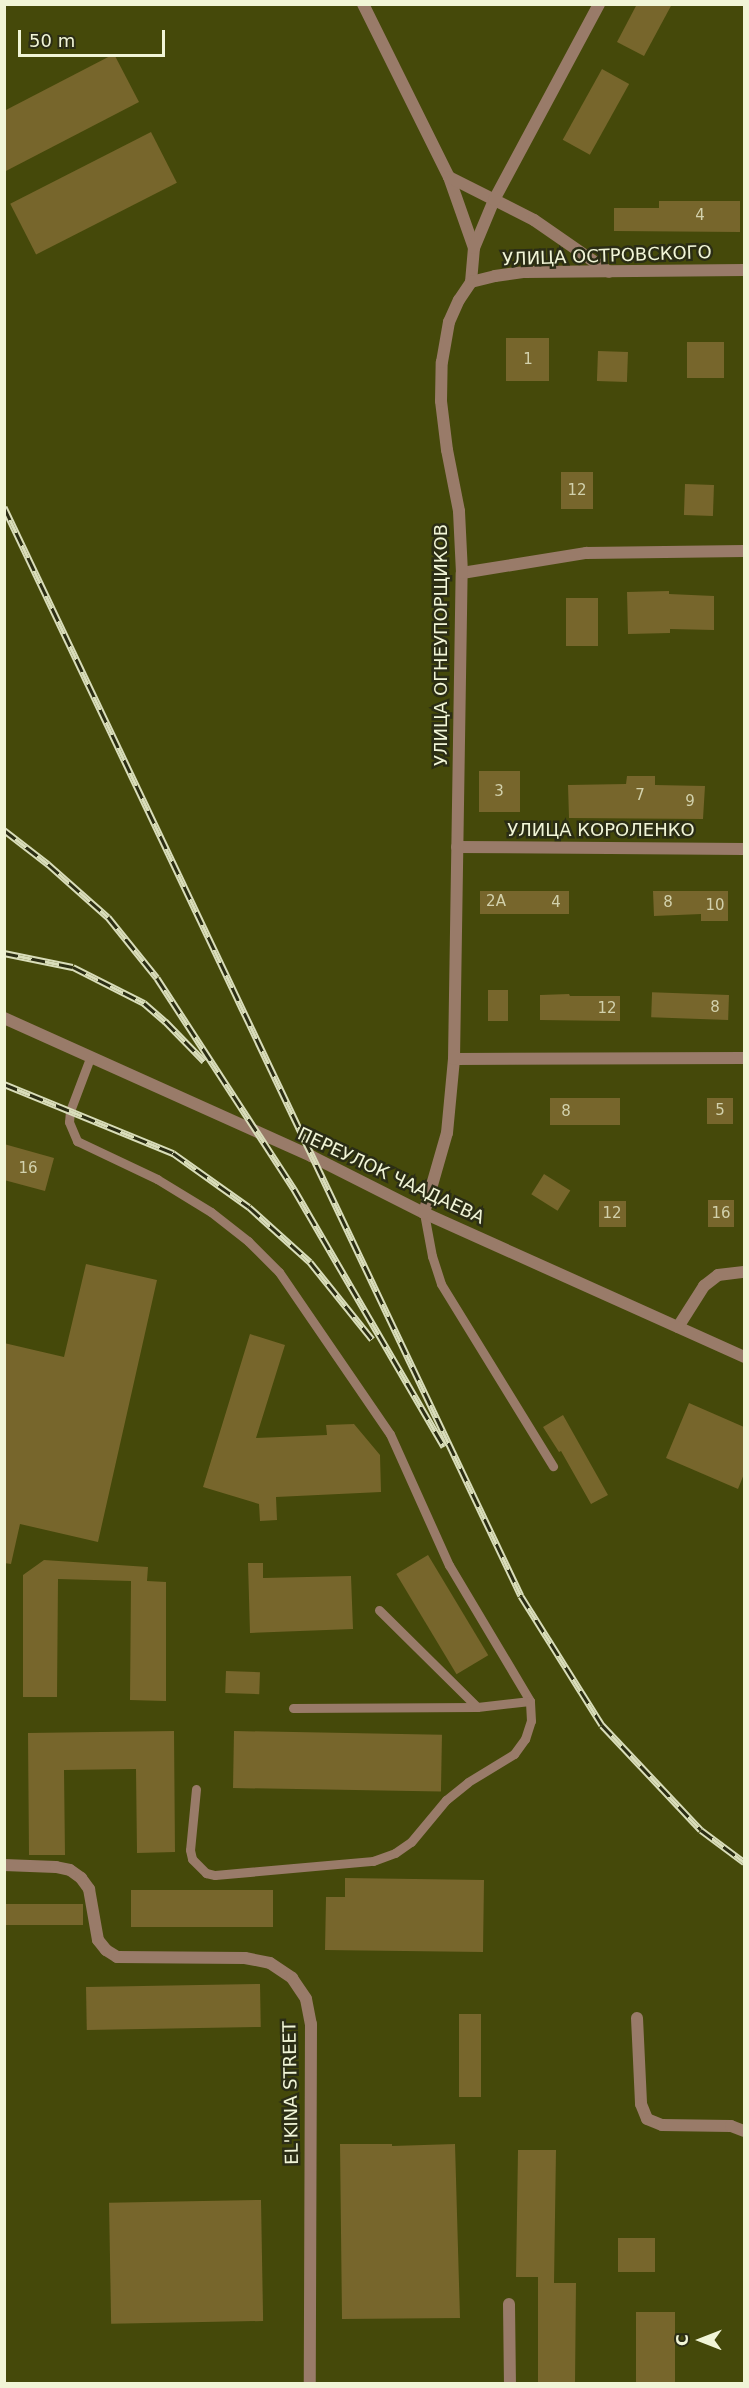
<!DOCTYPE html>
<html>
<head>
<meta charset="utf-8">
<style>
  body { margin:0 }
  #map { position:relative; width:749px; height:2388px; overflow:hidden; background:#45490a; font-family:"DejaVu Sans",sans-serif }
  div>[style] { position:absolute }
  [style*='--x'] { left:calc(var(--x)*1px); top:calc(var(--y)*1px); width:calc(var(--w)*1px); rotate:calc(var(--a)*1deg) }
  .building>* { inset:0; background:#77662c; transform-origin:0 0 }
  .service>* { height:9px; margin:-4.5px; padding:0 4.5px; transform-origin:4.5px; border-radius:4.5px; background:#997b69 }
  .minor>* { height:12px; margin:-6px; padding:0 6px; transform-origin:6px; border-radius:6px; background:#997b69 }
  .tertiary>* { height:12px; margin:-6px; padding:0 6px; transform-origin:6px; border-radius:6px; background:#997b69 }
  .rail>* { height:7px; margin-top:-3.5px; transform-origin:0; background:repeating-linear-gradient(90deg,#2b2d15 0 14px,#d9ddba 0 28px); box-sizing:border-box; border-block:2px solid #d9ddba }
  span { translate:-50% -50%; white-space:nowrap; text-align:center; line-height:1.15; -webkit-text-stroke:5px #2b2d15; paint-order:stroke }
  .number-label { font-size:15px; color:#d2d1ac }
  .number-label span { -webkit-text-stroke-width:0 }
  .street-label { font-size:18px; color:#f1f5d7 }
  .frame { position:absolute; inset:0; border:6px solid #f1f5d7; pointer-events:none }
  .north { position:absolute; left:671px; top:2310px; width:60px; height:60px; -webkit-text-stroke:4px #2b2d15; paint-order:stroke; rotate:270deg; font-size:16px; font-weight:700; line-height:24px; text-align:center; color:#f1f5d7 }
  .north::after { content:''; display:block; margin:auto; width:21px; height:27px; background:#f1f5d7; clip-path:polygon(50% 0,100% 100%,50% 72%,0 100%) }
  .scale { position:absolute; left:18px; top:30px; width:147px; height:27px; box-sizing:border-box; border:3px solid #f1f5d7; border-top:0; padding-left:8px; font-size:18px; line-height:21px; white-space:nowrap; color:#f1f5d7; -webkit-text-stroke:4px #2b2d15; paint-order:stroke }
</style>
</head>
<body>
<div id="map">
  <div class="building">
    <i style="clip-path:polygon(637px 4px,672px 4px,644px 56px,617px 42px)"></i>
    <i style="clip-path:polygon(114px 54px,139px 102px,4px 172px,4px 111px)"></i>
    <i style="left:602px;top:69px;width:31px;height:81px;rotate:29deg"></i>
    <i style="left:151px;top:132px;width:57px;height:158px;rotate:63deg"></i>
    <i style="clip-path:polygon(659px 201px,740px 201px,740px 232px,614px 231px,614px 208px,659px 208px)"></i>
    <i style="left:549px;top:338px;width:43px;height:43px;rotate:90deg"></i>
    <i style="left:687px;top:342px;width:37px;height:36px"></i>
    <i style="left:598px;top:351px;width:30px;height:30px;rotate:2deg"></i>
    <i style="left:593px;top:472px;width:37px;height:32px;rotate:90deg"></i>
    <i style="left:685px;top:484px;width:29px;height:31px;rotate:2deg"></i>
    <i style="clip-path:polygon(669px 591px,669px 594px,714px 596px,714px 630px,670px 629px,670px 633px,628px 634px,627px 592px)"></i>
    <i style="left:566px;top:598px;width:32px;height:48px"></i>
    <i style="left:479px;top:771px;width:41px;height:41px"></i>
    <i style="clip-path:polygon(627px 776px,655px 776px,655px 785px,705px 786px,703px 819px,569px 818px,568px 785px,626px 784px)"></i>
    <i style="left:480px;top:891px;width:89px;height:23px"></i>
    <i style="clip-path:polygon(653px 891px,728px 891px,728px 921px,701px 921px,701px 914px,654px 916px)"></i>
    <i style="left:488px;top:990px;width:20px;height:31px"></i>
    <i style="clip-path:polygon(569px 994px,570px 996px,620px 996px,620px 1021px,540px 1020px,540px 995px)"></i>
    <i style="left:729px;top:995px;width:25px;height:77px;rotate:92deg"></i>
    <i style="left:550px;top:1098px;width:70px;height:27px"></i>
    <i style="left:707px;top:1098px;width:26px;height:26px"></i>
    <i style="clip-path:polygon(4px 1144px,54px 1158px,45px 1191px,4px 1180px)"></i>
    <i style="left:544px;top:1174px;width:31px;height:24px;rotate:32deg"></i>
    <i style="left:708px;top:1200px;width:26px;height:27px"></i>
    <i style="left:599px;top:1201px;width:27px;height:26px"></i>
    <i style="clip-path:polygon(86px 1264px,157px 1280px,98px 1542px,20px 1524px,11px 1564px,4px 1563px,4px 1343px,64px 1357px)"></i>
    <i style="clip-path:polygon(250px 1334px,285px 1345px,256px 1438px,327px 1435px,326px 1425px,354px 1424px,380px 1455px,381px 1492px,276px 1497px,277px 1520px,260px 1521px,259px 1504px,203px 1487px)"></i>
    <i style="clip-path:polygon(689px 1403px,744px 1427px,744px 1474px,738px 1489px,666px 1458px)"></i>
    <i style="clip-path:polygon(563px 1415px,608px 1495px,591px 1504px,561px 1451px,559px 1452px,543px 1427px)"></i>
    <i style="left:428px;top:1555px;width:117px;height:37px;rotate:59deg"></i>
    <i style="clip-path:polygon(44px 1560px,148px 1567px,147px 1581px,166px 1582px,166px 1701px,130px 1700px,131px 1581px,58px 1579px,57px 1697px,23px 1697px,23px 1575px)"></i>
    <i style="clip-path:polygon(248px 1563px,263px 1563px,263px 1578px,351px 1576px,353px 1629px,250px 1633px)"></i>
    <i style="left:226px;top:1671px;width:34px;height:22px;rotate:2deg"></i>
    <i style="clip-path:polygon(174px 1731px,175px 1852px,137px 1853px,136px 1769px,64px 1770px,65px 1855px,29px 1855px,28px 1733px)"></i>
    <i style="left:234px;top:1731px;width:208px;height:57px;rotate:1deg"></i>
    <i style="clip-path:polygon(345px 1878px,484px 1880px,483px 1952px,325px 1950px,326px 1897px,345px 1897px)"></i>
    <i style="left:131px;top:1890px;width:142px;height:37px"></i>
    <i style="left:4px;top:1904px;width:79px;height:21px"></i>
    <i style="left:260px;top:1984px;width:43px;height:174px;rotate:89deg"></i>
    <i style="left:459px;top:2014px;width:22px;height:83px"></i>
    <i style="clip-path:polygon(340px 2144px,392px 2144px,392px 2146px,455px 2144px,460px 2318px,342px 2319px)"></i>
    <i style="clip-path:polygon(518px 2150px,556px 2150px,554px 2283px,576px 2283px,575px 2384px,538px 2384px,538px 2277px,516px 2277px)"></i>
    <i style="left:261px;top:2200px;width:121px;height:152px;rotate:89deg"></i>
    <i style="left:618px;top:2238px;width:37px;height:34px"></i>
    <i style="left:636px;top:2312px;width:39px;height:72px"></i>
  </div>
  <div class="service">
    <i style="--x:90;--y:1058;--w:57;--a:110.7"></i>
    <i style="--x:70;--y:1111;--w:11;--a:95"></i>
    <i style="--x:69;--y:1122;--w:21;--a:67"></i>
    <i style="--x:77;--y:1141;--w:89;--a:25.4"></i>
    <i style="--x:157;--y:1179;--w:63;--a:31.4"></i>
    <i style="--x:211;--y:1212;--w:47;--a:38.1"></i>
    <i style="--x:248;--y:1241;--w:44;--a:45"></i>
    <i style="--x:279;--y:1272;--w:196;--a:55.6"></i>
    <i style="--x:390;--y:1434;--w:144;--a:65.8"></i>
    <i style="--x:449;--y:1565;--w:158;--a:59.2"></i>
    <i style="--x:530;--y:1701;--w:53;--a:173.5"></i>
    <i style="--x:477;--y:1707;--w:184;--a:179.7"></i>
    <i style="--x:424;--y:1213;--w:44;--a:79.5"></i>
    <i style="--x:432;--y:1256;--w:29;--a:72"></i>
    <i style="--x:441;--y:1284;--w:214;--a:58.4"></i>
    <i style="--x:379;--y:1610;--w:138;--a:44.7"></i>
    <i style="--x:196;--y:1789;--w:61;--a:95.6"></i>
    <i style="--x:190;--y:1850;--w:9;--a:77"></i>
    <i style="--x:192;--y:1859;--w:20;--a:45"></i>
    <i style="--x:206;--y:1873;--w:9;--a:13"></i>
    <i style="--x:215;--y:1875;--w:159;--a:-5.1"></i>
    <i style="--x:373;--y:1861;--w:23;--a:-20"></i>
    <i style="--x:395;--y:1853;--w:19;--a:-35"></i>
    <i style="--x:411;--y:1842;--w:55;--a:-50.2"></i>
    <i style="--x:446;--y:1800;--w:28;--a:-39"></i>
    <i style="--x:468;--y:1782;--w:54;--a:-31.3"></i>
    <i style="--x:514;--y:1754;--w:19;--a:-54"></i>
    <i style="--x:525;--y:1739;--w:19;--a:-72"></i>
    <i style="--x:531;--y:1721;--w:20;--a:-93"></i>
  </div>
  <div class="minor">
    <i style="--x:363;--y:4;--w:193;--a:63.6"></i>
    <i style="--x:449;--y:177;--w:75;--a:70.6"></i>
    <i style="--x:449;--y:177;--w:95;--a:26.8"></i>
    <i style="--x:534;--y:220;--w:91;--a:34.7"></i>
    <i style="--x:471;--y:282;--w:34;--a:-85"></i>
    <i style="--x:474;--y:248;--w:52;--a:-67.4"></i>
    <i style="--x:494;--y:200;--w:222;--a:-61.8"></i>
    <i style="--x:462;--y:573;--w:126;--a:-9.2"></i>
    <i style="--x:586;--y:553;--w:158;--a:-0.7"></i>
    <i style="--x:457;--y:847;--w:287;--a:0.4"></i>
    <i style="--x:454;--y:1059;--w:290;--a:-0.2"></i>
    <i style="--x:678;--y:1327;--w:49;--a:-57.6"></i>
    <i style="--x:704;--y:1286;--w:18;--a:-38"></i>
    <i style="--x:718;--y:1275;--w:26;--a:-7"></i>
    <i style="--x:4;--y:1865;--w:52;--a:2.2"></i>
    <i style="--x:56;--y:1867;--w:14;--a:12"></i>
    <i style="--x:70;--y:1870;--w:14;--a:36"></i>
    <i style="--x:81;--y:1878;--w:14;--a:54"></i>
    <i style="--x:89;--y:1889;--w:52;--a:80"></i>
    <i style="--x:98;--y:1940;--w:13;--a:51"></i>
    <i style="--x:106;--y:1950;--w:13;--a:32"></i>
    <i style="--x:117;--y:1957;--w:128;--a:0.4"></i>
    <i style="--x:245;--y:1958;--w:25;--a:11"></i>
    <i style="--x:270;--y:1963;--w:27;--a:34"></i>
    <i style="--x:292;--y:1978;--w:25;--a:56"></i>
    <i style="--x:306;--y:1999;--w:25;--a:79"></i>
    <i style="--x:311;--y:2024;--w:360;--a:90.2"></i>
    <i style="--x:637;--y:2018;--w:86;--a:87.3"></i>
    <i style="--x:641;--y:2104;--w:16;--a:68"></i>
    <i style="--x:647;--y:2119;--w:16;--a:22"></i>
    <i style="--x:662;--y:2125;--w:69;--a:0.8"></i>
    <i style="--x:731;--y:2126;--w:14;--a:21"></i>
    <i style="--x:509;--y:2304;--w:80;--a:89.3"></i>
  </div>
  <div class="tertiary">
    <i style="--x:4;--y:1018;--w:337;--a:24.2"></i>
    <i style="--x:311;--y:1156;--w:127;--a:26.8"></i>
    <i style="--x:424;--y:1213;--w:351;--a:24.2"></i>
    <i style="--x:424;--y:1213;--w:83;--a:-74"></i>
    <i style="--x:447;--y:1133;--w:74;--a:-84.6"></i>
    <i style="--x:454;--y:1059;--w:486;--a:-89.1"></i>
    <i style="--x:462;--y:573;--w:62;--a:-92.8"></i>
    <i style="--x:459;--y:511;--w:62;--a:-101.1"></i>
    <i style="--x:447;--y:450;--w:49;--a:-97"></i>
    <i style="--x:441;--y:401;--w:39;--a:-89"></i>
    <i style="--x:442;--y:362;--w:41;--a:-80.1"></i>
    <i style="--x:449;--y:322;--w:24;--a:-66"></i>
    <i style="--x:459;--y:300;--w:22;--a:-56"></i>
    <i style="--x:471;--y:282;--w:25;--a:-14"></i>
    <i style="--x:495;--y:276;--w:30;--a:-8"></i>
    <i style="--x:525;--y:272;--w:219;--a:-0.5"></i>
  </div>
  <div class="rail">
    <i style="--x:4;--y:507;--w:1205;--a:64.6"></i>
    <i style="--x:521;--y:1596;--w:152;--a:57.9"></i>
    <i style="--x:602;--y:1725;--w:144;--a:46.7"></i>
    <i style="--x:701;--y:1830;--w:54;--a:36.7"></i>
    <i style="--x:4;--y:830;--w:56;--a:37.7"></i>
    <i style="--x:48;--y:864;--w:80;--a:41.5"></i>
    <i style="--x:108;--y:917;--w:78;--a:51.2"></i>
    <i style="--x:157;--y:978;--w:252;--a:57"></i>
    <i style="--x:294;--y:1189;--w:298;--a:59.8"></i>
    <i style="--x:4;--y:953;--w:70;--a:11.5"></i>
    <i style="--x:73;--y:967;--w:80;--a:26.9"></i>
    <i style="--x:144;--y:1003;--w:28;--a:41"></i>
    <i style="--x:165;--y:1021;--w:56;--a:45.7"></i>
    <i style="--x:4;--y:1084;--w:183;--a:22.2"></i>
    <i style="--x:173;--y:1153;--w:93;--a:35.4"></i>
    <i style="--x:249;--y:1207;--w:82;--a:42"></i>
    <i style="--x:310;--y:1262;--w:99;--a:51.2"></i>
  </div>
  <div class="number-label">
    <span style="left:700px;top:216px">4</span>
    <span style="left:528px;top:360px">1</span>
    <span style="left:577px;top:491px">12</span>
    <span style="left:499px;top:792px">3</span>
    <span style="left:640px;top:796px">7</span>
    <span style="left:690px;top:802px">9</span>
    <span style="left:496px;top:902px">2А</span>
    <span style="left:556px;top:903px">4</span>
    <span style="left:668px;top:903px">8</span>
    <span style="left:715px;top:906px">10</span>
    <span style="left:715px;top:1008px">8</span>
    <span style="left:607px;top:1009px">12</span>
    <span style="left:720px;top:1111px">5</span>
    <span style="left:566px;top:1112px">8</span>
    <span style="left:28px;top:1169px">16</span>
    <span style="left:612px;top:1214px">12</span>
    <span style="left:721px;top:1214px">16</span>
  </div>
  <div class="street-label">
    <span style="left:607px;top:256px;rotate:-2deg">УЛИЦА ОСТРОВСКОГО</span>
    <span style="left:441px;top:645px;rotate:-90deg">УЛИЦА ОГНЕУПОРЩИКОВ</span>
    <span style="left:601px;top:830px">УЛИЦА КОРОЛЕНКО</span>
    <span style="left:391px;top:1176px;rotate:25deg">ПЕРЕУЛОК ЧААДАЕВА</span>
    <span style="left:291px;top:2093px;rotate:-91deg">EL'KINA STREET</span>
  </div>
  <div class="frame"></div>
  <div class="north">С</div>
  <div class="scale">50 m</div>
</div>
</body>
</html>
